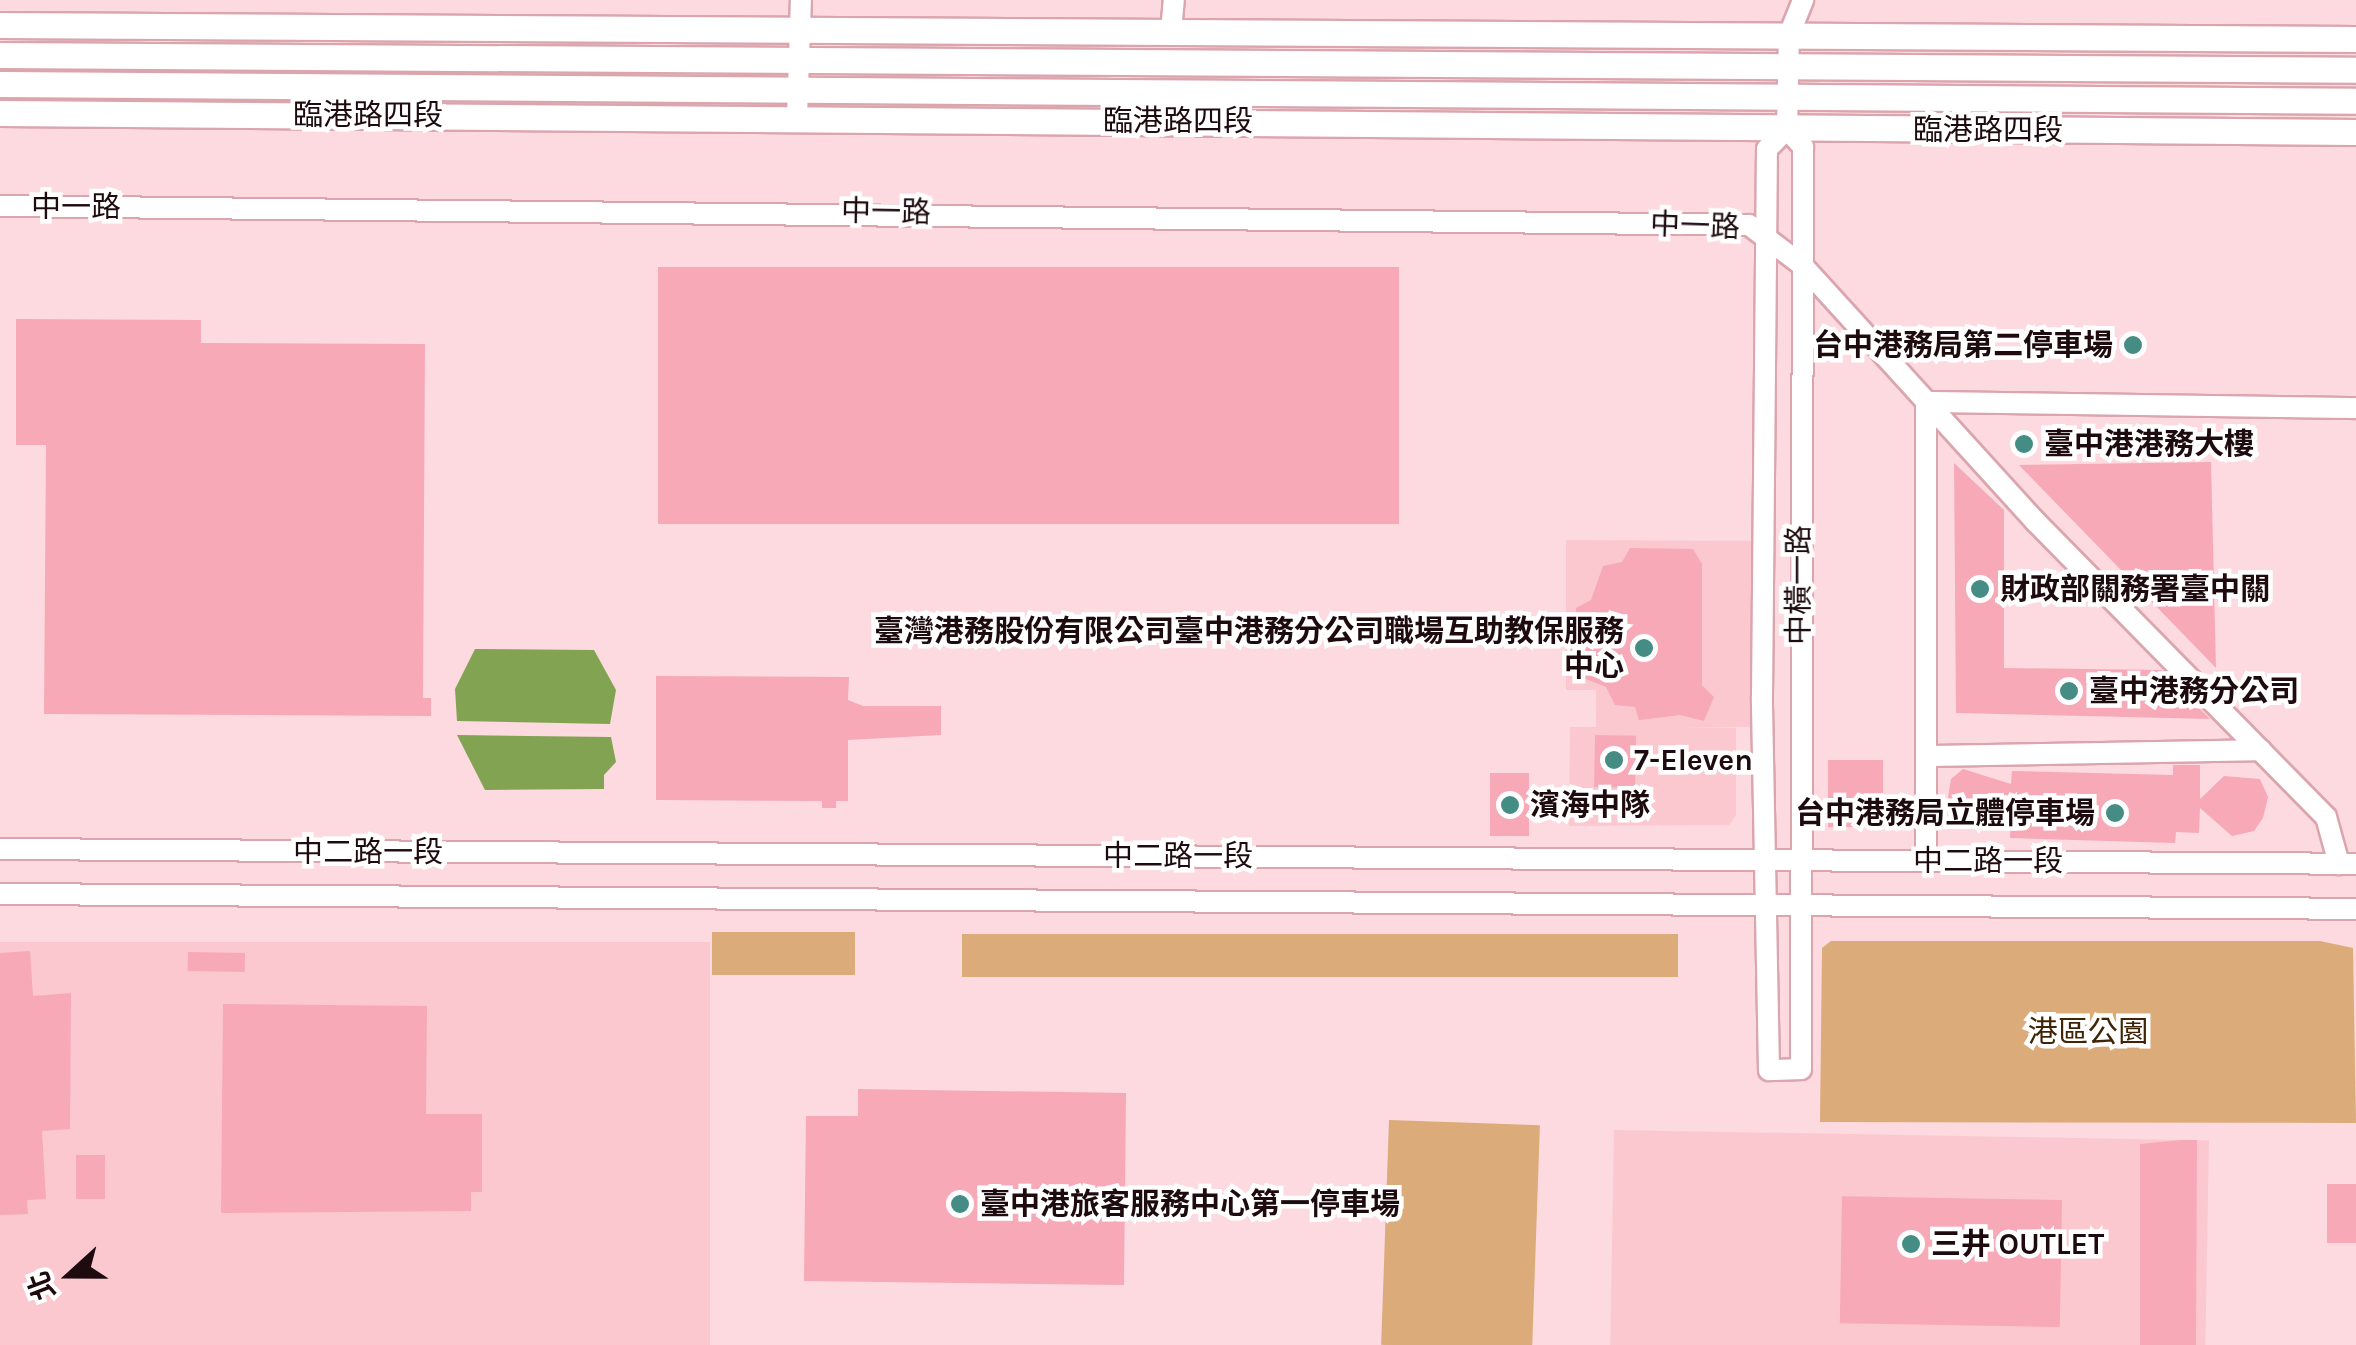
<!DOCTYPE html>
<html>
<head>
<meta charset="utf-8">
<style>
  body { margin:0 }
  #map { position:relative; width:2356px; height:1345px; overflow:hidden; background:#fcdadf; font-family:Karla,"Noto Sans TC",sans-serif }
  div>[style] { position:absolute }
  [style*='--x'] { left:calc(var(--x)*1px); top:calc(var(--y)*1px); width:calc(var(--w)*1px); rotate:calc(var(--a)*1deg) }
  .built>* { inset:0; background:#fbc8d0; transform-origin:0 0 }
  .green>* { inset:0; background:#dbab79; transform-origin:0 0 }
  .water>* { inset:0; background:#82a351 }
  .building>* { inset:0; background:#f7a9b7; transform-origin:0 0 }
  .roads { filter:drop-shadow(2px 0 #dba5ae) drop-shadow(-2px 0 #dba5ae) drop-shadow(0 2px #dba5ae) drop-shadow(0 -2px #dba5ae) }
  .minor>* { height:20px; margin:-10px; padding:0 10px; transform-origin:10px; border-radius:10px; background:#fff }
  .major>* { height:25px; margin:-12.5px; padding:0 12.5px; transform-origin:12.5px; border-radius:12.5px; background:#fff }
  .dots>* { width:28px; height:28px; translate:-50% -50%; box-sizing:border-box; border:5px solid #fff; border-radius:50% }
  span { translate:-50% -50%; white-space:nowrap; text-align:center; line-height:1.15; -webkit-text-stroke:9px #fff; paint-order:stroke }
  .street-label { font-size:30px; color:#1e0b0f }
  .poi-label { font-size:30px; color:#1e0b0f; font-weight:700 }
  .right { translate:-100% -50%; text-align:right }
  .left { translate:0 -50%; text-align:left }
  .park-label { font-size:30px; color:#3f2506 }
  .north { position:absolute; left:20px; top:1225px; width:100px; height:100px; -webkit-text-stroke:8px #fff; paint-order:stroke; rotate:249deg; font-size:28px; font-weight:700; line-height:40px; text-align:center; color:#1e0b0f }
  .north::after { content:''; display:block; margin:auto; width:35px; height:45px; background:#1e0b0f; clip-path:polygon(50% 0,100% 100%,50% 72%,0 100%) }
</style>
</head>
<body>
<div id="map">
  <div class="built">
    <i style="clip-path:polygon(1566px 540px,1755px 541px,1754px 727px,1682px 727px,1736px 728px,1736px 815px,1729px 825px,1569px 826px,1570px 727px,1596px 727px,1596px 690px,1566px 690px)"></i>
    <i style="left:0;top:942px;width:710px;height:403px"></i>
    <i style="left:1614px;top:1130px;width:595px;height:215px;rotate:1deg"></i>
  </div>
  <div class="green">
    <i style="left:712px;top:932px;width:143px;height:43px"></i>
    <i style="left:962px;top:934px;width:716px;height:43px"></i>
    <i style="clip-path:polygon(1831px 941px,2320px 941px,2353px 948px,2356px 1123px,1820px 1122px,1822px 948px)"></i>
    <i style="left:1389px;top:1120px;width:151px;height:225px;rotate:2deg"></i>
  </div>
  <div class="water">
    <i style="clip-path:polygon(475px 649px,594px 650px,616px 690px,610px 724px,457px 721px,455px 689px)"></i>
    <i style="clip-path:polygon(457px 735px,611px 737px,616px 762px,604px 775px,604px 789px,485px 790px)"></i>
  </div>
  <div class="building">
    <i style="left:658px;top:267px;width:741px;height:257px"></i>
    <i style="clip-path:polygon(16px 319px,201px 320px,201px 343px,425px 344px,423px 698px,431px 698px,431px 716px,44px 714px,46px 445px,16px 445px)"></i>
    <i style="clip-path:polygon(2211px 462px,2216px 668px,2019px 465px)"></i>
    <i style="clip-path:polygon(1954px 463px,2004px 510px,2004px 668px,2161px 670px,2210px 719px,1956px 713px)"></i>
    <i style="clip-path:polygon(1630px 548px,1693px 549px,1702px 564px,1702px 685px,1714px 697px,1704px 721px,1680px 715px,1639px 720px,1635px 707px,1615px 705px,1606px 687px,1576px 675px,1568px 633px,1576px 628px,1576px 608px,1591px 600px,1603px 566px,1622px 562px)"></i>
    <i style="clip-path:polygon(656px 676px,849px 677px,848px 700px,863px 706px,941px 706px,941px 735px,848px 740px,848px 801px,836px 801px,836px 808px,822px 808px,822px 801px,656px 800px)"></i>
    <i style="left:1595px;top:735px;width:41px;height:52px;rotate:1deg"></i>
    <i style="left:1828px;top:760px;width:55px;height:67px"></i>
    <i style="clip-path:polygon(2173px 765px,2200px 765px,2200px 799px,2224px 776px,2260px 779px,2268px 797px,2263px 818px,2254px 831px,2232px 836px,2200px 808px,2199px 833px,2176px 832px,2175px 843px,2010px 838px,2011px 810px,1979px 826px,1952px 815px,1947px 804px,1951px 779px,1963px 769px,2011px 784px,2012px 771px,2173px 775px)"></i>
    <i style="left:1529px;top:773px;width:63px;height:39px;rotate:90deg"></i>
    <i style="clip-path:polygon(30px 951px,33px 996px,71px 993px,70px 1129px,42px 1131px,46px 1199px,27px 1200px,28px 1214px,0 1215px,0 953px)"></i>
    <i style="left:188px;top:952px;width:57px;height:19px;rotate:1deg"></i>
    <i style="clip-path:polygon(223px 1004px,427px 1006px,426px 1114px,482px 1114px,482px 1192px,471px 1192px,471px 1211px,221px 1213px)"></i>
    <i style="clip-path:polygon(858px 1089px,1126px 1093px,1124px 1285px,804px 1281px,806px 1116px,858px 1116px)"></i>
    <i style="clip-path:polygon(2181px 1140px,2197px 1140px,2196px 1345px,2140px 1345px,2140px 1144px)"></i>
    <i style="left:76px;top:1155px;width:29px;height:44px"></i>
    <i style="left:2327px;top:1184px;width:29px;height:59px"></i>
    <i style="left:2062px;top:1200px;width:127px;height:220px;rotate:91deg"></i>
  </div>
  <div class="roads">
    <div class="minor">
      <i style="--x:1171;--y:32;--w:32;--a:-85"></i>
      <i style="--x:797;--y:118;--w:118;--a:-88.1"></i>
      <i style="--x:1787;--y:129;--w:24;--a:48"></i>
      <i style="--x:1803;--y:147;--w:922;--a:90.12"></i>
      <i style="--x:1801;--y:1069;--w:32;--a:178"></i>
      <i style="--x:1769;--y:1070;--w:373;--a:-91.1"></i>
      <i style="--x:1762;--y:697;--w:548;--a:-89.48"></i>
      <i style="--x:1767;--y:149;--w:28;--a:-45"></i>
      <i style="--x:1787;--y:129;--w:94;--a:-88.8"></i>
      <i style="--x:1789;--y:35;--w:38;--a:-68"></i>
      <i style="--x:0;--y:206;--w:1749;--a:0.62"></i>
      <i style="--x:1749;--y:225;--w:66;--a:37"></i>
      <i style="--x:1802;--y:265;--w:346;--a:47.7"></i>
      <i style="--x:2035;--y:521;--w:415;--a:45.5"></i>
      <i style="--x:2326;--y:817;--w:49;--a:74.5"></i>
      <i style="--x:1926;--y:402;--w:459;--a:90"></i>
      <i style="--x:1926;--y:402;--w:430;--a:0.8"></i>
      <i style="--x:1927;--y:756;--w:334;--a:-1"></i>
      <i style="--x:0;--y:849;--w:2356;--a:0.36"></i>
      <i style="--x:0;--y:894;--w:2356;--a:0.36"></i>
    </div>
    <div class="major">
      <i style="--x:0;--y:25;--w:2356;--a:0.34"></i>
      <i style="--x:0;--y:55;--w:2356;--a:0.36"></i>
      <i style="--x:0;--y:84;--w:2356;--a:0.41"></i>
      <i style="--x:0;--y:113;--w:2356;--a:0.46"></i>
    </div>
  </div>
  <div class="dots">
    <i style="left:2133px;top:345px;background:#458c85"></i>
    <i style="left:2024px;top:444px;background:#458c85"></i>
    <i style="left:1980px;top:589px;background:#458c85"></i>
    <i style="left:1644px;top:648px;background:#458c85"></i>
    <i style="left:2069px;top:691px;background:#458c85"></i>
    <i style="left:1614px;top:760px;background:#458c85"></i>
    <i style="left:1510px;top:805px;background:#458c85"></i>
    <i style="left:2115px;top:813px;background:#458c85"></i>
    <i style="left:960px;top:1204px;background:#458c85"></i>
    <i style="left:1911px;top:1244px;background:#458c85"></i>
  </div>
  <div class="street-label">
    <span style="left:368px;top:115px">臨港路四段</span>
    <span style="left:1178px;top:121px">臨港路四段</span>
    <span style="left:1988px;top:130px">臨港路四段</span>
    <span style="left:76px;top:207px">中一路</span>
    <span style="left:886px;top:212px;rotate:1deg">中一路</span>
    <span style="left:1695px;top:226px;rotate:2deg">中一路</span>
    <span style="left:1799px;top:585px;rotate:-90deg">中橫一路</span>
    <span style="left:368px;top:852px">中二路一段</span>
    <span style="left:1178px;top:856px">中二路一段</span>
    <span style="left:1988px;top:861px">中二路一段</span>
  </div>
  <div class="poi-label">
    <span class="right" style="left:2113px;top:345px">台中港務局第二停車場</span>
    <span class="left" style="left:2044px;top:444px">臺中港港務大樓</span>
    <span class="left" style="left:2000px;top:589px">財政部關務署臺中關</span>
    <span class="right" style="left:1624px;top:648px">臺灣港務股份有限公司臺中港務分公司職場互助教保服務<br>中心</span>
    <span class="left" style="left:2089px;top:691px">臺中港務分公司</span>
    <span class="left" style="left:1634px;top:760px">7-Eleven</span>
    <span class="left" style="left:1530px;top:805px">濱海中隊</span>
    <span class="right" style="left:2095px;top:813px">台中港務局立體停車場</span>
    <span class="left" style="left:980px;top:1204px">臺中港旅客服務中心第一停車場</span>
    <span class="left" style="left:1931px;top:1244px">三井 OUTLET</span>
  </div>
  <div class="park-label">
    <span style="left:2088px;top:1032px">港區公園</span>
  </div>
  <div class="north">北</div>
</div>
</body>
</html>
